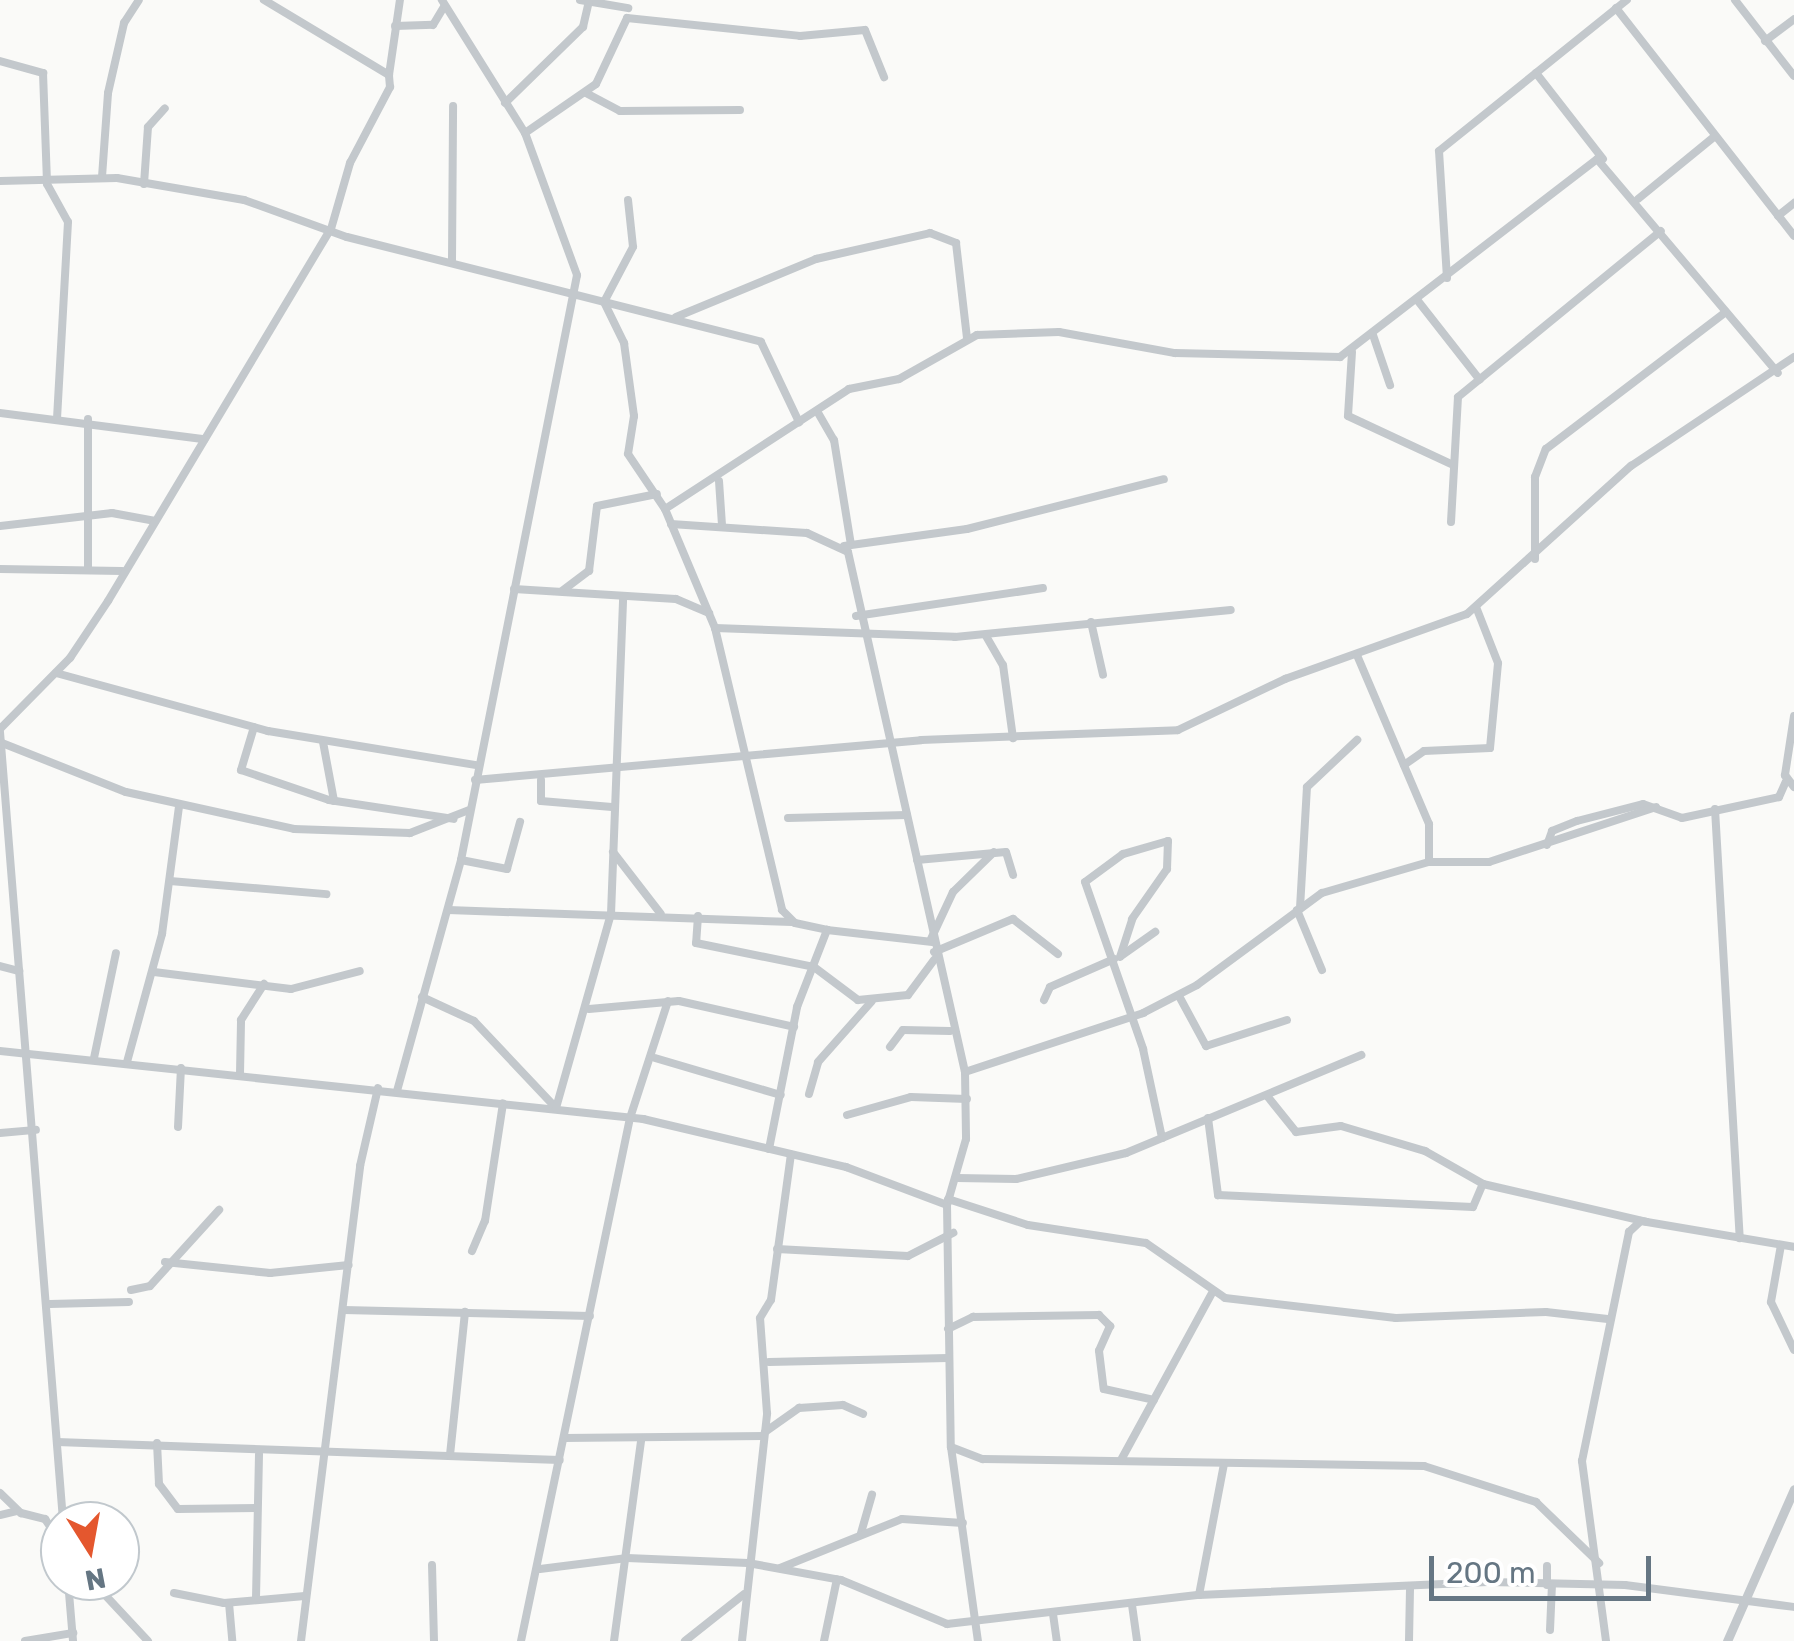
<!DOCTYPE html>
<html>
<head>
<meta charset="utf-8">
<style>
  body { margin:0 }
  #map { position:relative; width:1794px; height:1641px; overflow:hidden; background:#fafaf8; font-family:Rubik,sans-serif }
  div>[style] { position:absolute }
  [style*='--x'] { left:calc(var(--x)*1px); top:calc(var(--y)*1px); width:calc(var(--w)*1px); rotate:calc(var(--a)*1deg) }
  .minor>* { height:8px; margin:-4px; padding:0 4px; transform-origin:4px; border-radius:4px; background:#c3c8cc }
  .tertiary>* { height:9px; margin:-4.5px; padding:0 4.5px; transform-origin:4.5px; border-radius:4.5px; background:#c3c8cc }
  span { translate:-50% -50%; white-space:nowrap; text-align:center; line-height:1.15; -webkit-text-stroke:10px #fff; paint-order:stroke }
  .north { position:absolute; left:40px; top:1501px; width:100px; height:100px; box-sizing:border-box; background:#fff; border:2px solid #c1c8cd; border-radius:50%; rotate:169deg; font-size:28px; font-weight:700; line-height:40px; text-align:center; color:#657683 }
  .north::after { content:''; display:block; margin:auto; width:35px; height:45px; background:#e4572e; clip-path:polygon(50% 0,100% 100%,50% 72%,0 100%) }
  .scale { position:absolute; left:1429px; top:1556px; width:222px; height:45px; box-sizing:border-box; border:5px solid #657683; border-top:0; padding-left:12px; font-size:30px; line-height:35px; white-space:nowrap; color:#657683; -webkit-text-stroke:8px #fff; paint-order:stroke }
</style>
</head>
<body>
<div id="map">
  <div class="minor">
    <i style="--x:580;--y:0;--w:49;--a:9.5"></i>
    <i style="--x:1735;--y:0;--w:96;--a:52.2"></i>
    <i style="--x:1616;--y:8;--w:289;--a:52"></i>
    <i style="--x:395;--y:26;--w:38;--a:-2"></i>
    <i style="--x:433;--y:25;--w:21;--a:-59"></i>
    <i style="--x:1765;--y:41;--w:36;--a:-37"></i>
    <i style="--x:0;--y:61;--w:45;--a:15.6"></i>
    <i style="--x:43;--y:73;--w:111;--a:87.9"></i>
    <i style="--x:47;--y:184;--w:43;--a:61.1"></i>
    <i style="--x:68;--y:222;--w:195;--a:93.2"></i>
    <i style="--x:1536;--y:73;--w:109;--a:52.1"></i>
    <i style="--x:389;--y:75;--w:76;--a:-81.7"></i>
    <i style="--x:586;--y:93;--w:38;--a:28"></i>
    <i style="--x:620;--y:111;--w:120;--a:-0.5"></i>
    <i style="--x:505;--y:103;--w:109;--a:-44.3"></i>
    <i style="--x:583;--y:27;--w:26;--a:-77"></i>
    <i style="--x:525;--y:133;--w:86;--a:-34.6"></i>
    <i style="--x:596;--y:84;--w:73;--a:-64.8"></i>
    <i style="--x:627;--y:18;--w:174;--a:5.9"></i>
    <i style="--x:800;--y:36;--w:65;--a:-5.3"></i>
    <i style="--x:865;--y:30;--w:51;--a:68"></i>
    <i style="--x:102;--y:177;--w:84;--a:-85.9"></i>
    <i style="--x:108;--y:93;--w:72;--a:-77.1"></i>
    <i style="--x:124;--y:23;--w:27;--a:-57"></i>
    <i style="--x:0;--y:181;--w:117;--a:-1.5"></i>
    <i style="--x:117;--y:178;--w:129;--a:9.8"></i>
    <i style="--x:244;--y:200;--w:109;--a:19.8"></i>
    <i style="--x:347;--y:237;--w:427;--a:14.2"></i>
    <i style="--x:761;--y:342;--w:89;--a:64.6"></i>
    <i style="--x:144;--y:184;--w:57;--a:-86"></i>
    <i style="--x:148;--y:127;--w:25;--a:-48"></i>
    <i style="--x:1638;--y:199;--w:99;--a:-39.3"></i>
    <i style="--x:628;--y:200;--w:47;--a:83.9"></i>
    <i style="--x:633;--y:247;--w:62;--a:117.8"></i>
    <i style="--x:604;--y:302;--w:46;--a:64"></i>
    <i style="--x:624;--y:343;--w:74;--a:82.2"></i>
    <i style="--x:634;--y:416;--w:38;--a:99"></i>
    <i style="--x:628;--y:454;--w:66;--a:56.1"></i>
    <i style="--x:665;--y:509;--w:129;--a:67.2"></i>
    <i style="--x:715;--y:628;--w:290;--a:76.6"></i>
    <i style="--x:782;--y:910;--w:18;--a:45"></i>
    <i style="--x:795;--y:923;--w:33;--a:12"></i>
    <i style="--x:827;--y:930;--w:106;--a:6.5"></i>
    <i style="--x:1778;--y:216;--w:21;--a:-39"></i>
    <i style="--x:452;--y:260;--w:154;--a:-89.6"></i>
    <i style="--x:1447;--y:278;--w:127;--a:-93.6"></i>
    <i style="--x:1439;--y:151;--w:241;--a:-38.8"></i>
    <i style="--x:1418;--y:301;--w:100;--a:51.9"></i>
    <i style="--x:676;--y:317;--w:152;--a:-22.5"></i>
    <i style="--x:816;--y:259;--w:117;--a:-12.8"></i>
    <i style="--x:930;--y:233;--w:28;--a:21"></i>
    <i style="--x:956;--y:243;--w:96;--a:83.4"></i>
    <i style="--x:1373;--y:335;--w:53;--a:71.2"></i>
    <i style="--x:1352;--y:352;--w:64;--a:93.6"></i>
    <i style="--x:1348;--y:416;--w:114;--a:25"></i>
    <i style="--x:817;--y:411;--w:34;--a:60"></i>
    <i style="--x:834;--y:440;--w:106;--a:80.8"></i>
    <i style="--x:0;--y:413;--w:206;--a:7.3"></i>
    <i style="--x:88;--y:419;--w:149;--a:90"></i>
    <i style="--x:719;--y:481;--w:44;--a:86.1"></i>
    <i style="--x:665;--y:509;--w:220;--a:-33.1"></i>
    <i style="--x:849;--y:389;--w:51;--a:-11.3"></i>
    <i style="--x:899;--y:379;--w:90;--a:-29.4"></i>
    <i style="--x:977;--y:335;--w:82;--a:-2.1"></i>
    <i style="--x:1059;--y:332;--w:118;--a:10.3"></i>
    <i style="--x:1175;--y:353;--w:165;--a:1.4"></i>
    <i style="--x:1340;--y:357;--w:324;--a:-37.6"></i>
    <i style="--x:1597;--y:159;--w:280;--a:49.8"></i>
    <i style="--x:1451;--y:522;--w:125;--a:-86.8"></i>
    <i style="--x:1458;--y:397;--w:262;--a:-39.3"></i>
    <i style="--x:671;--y:524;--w:136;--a:3.8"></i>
    <i style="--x:807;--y:533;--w:45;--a:24.9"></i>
    <i style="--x:848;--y:552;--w:533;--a:77.32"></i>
    <i style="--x:965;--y:1072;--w:67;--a:89.1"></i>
    <i style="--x:966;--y:1139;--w:69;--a:106.1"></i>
    <i style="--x:0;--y:526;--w:113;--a:-6.6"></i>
    <i style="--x:112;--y:513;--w:44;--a:10.5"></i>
    <i style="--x:844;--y:546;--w:124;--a:-7.9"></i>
    <i style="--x:967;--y:529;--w:203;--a:-14.2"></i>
    <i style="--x:1535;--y:559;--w:82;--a:-90"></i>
    <i style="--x:1535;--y:477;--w:30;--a:-69"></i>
    <i style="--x:1546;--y:449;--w:226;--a:-37.3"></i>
    <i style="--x:0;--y:569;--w:122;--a:0.9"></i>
    <i style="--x:514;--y:589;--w:162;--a:3.5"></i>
    <i style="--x:676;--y:599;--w:36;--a:23"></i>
    <i style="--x:562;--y:591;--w:34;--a:-37"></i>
    <i style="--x:589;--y:571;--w:65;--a:-83"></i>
    <i style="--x:597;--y:506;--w:61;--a:-11.3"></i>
    <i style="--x:856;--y:616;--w:189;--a:-8.5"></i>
    <i style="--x:1091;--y:622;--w:54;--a:77.2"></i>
    <i style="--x:715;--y:628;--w:240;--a:2.1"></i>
    <i style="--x:955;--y:637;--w:277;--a:-5.6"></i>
    <i style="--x:986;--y:636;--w:34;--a:60"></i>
    <i style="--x:1003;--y:665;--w:74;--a:82.2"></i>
    <i style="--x:56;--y:673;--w:220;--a:15.3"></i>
    <i style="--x:268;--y:731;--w:211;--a:9.3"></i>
    <i style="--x:1794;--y:716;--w:60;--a:98.7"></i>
    <i style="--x:1785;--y:775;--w:15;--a:53"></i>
    <i style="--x:254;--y:727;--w:45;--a:106.8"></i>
    <i style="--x:241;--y:770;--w:93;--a:18.8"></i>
    <i style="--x:329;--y:800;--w:126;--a:8.6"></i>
    <i style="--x:0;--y:729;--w:100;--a:-45.4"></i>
    <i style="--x:70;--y:658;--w:69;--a:-56.3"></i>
    <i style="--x:108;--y:601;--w:434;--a:-59.1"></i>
    <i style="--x:331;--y:229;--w:69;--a:-73.9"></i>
    <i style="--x:350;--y:163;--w:86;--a:-62.2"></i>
    <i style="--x:390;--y:87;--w:12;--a:-95"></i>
    <i style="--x:389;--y:75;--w:146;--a:-149"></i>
    <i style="--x:0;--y:732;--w:792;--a:85.43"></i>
    <i style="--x:323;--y:742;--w:60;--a:79.4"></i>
    <i style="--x:2;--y:743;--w:133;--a:21.6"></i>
    <i style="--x:126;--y:792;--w:172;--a:12.4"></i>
    <i style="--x:294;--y:829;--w:116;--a:2"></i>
    <i style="--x:410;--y:833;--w:63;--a:-21.3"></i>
    <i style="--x:1404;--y:765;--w:24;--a:-35"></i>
    <i style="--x:1424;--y:751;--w:66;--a:-2.6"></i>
    <i style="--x:1490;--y:748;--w:85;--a:-84.6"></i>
    <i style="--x:1498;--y:663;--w:60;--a:-111.4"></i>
    <i style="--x:475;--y:780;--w:448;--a:-5.1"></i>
    <i style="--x:921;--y:740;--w:257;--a:-2.2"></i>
    <i style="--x:1178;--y:730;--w:119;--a:-25.5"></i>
    <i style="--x:1285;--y:679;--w:193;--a:-19.7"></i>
    <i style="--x:1467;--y:614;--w:221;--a:-42.1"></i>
    <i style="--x:1631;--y:466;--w:196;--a:-33.8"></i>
    <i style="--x:541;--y:780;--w:21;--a:90"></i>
    <i style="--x:541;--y:801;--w:71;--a:4.8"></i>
    <i style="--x:1715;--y:809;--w:430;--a:86.7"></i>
    <i style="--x:788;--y:818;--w:119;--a:-1.4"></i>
    <i style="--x:1547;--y:845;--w:15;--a:-70"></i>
    <i style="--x:1552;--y:831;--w:27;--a:-22"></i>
    <i style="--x:1577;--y:821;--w:68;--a:-14.4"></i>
    <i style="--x:1643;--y:804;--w:41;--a:19.7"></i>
    <i style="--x:1682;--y:818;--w:99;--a:-12.2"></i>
    <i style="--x:1779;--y:797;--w:17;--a:-66"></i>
    <i style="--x:613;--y:852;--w:78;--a:52.3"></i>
    <i style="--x:461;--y:860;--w:47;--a:11.1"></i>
    <i style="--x:507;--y:869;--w:49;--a:-74.5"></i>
    <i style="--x:917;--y:860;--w:89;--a:-5.1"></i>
    <i style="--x:1006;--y:852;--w:24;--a:73"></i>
    <i style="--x:1429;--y:862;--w:60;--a:0"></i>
    <i style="--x:1489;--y:862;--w:176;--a:-18.2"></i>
    <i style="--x:170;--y:881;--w:157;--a:4.8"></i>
    <i style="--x:1300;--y:908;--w:121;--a:-86.7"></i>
    <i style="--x:1307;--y:787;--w:69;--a:-43.2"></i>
    <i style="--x:448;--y:910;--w:344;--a:2"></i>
    <i style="--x:1297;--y:910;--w:65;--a:67.4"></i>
    <i style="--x:698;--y:916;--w:27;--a:94"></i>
    <i style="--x:696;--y:943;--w:120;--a:11.5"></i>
    <i style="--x:814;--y:967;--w:55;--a:36.9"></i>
    <i style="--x:858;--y:1000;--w:50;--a:-5.7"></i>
    <i style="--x:908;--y:995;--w:44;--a:-53.4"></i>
    <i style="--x:931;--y:939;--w:52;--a:-64.9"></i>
    <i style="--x:953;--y:892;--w:57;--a:-44.3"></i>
    <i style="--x:934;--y:952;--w:86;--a:-22.7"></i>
    <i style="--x:1013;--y:919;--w:57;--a:37.9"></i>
    <i style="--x:1121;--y:956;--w:42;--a:-35.2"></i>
    <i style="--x:1120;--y:957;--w:40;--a:-72"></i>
    <i style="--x:1132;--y:919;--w:61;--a:-55"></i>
    <i style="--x:1167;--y:869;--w:28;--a:-88"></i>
    <i style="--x:1168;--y:841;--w:47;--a:163.9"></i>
    <i style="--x:1123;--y:854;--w:47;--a:143.6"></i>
    <i style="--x:1085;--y:882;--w:177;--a:70.8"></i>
    <i style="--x:1143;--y:1049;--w:91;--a:77.9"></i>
    <i style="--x:0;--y:966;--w:20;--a:15"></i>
    <i style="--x:154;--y:972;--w:138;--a:7.1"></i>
    <i style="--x:291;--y:989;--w:71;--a:-14.6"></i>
    <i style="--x:1179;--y:996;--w:57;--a:61.6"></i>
    <i style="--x:1206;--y:1046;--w:85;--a:-17.8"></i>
    <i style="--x:422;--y:997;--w:57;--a:24.8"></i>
    <i style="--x:474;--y:1021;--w:120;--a:46.7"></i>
    <i style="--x:1044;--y:1000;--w:14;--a:-65"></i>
    <i style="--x:1050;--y:987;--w:70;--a:-23.6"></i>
    <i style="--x:589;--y:1009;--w:90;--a:-5.1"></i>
    <i style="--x:679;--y:1001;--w:118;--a:12.7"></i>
    <i style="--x:890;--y:1047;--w:21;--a:-53"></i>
    <i style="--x:903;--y:1030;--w:47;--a:1.2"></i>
    <i style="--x:0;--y:1051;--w:647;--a:6.04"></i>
    <i style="--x:643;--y:1119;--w:209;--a:13.3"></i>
    <i style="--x:846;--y:1167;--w:108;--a:20.6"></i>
    <i style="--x:947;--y:1205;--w:242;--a:89.1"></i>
    <i style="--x:951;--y:1447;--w:196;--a:82.1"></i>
    <i style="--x:94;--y:1058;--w:107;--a:-78.2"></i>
    <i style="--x:655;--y:1058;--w:131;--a:16.4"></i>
    <i style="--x:127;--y:1062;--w:133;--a:-74.7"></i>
    <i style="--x:162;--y:934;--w:129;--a:-82.4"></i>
    <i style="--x:965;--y:1072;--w:188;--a:-18.3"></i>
    <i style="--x:1143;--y:1013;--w:61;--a:-27.4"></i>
    <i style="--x:1197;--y:985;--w:155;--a:-36.4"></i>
    <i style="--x:1322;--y:893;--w:111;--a:-16.2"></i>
    <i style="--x:1429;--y:862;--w:38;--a:-90"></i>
    <i style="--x:1429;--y:824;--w:184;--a:-113.1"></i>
    <i style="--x:240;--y:1074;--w:54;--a:-88.9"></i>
    <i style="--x:241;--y:1020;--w:43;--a:-57.4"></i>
    <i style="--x:397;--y:1091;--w:240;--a:-74.5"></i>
    <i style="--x:461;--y:860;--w:596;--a:-78.78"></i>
    <i style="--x:577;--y:275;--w:151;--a:-110.1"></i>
    <i style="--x:525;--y:133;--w:157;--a:-122"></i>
    <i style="--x:809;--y:1094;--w:33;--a:-74"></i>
    <i style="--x:818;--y:1062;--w:81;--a:-48.5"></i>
    <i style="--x:1268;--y:1097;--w:45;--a:51.3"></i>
    <i style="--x:1296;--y:1132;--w:45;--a:-7.6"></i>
    <i style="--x:1341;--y:1126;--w:88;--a:16.6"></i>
    <i style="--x:1425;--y:1151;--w:67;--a:29.6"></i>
    <i style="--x:1483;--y:1184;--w:168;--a:13"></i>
    <i style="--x:556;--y:1108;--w:202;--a:-74.2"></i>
    <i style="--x:611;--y:914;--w:317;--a:-87.8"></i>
    <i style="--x:847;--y:1115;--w:66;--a:-15.7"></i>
    <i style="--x:911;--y:1097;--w:56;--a:2"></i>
    <i style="--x:1208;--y:1118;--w:78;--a:82.6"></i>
    <i style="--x:1218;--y:1195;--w:255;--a:2.7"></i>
    <i style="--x:1473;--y:1207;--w:25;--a:-67"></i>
    <i style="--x:178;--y:1127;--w:59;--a:-87.1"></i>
    <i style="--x:0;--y:1133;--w:36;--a:-5"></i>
    <i style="--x:769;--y:1149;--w:145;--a:-78.8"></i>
    <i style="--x:797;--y:1007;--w:83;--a:-68.7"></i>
    <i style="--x:957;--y:1178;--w:59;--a:1"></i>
    <i style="--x:1016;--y:1179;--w:113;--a:-13.3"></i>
    <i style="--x:1126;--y:1153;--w:255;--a:-22.6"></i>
    <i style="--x:948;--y:1199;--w:84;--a:18"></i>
    <i style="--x:1028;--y:1225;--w:119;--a:8.7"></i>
    <i style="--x:1146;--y:1243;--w:96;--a:34.8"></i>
    <i style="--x:1225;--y:1298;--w:172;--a:6.7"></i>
    <i style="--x:1396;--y:1318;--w:150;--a:-2.3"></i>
    <i style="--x:1546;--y:1312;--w:62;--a:6.4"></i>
    <i style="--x:1781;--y:1245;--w:58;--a:100"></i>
    <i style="--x:1771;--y:1302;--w:53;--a:64.4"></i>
    <i style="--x:777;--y:1249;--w:131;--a:3.1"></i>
    <i style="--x:908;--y:1256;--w:51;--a:-27.1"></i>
    <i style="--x:472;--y:1251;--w:33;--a:-67"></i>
    <i style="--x:485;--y:1221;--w:119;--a:-81.3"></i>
    <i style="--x:165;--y:1262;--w:106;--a:6"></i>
    <i style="--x:270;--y:1273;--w:79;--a:-5.8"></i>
    <i style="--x:131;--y:1290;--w:19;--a:-12"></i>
    <i style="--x:150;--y:1286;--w:103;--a:-47.8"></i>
    <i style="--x:50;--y:1304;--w:79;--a:-1.5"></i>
    <i style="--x:344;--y:1310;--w:246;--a:1.4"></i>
    <i style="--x:948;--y:1329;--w:28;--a:-26"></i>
    <i style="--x:973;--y:1317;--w:126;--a:-0.9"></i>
    <i style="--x:1099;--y:1315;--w:16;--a:45"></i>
    <i style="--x:1110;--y:1326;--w:27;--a:114"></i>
    <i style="--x:1099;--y:1351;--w:38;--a:83"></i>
    <i style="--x:1104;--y:1389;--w:51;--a:12.4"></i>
    <i style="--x:769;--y:1362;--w:179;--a:-1.3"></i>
    <i style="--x:765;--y:1432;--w:42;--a:-35.2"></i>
    <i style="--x:799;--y:1408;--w:44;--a:-3.9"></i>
    <i style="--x:843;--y:1405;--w:22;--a:24"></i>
    <i style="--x:564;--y:1438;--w:200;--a:-0.6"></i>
    <i style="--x:57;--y:1442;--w:503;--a:2.05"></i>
    <i style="--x:157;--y:1443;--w:41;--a:87.2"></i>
    <i style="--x:159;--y:1484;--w:31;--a:53"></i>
    <i style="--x:178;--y:1509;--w:78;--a:-0.7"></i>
    <i style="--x:951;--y:1447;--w:34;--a:21"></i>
    <i style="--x:983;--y:1459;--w:441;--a:0.9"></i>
    <i style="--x:1424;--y:1466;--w:118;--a:17.8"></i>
    <i style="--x:1536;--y:1502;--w:88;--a:44.1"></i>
    <i style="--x:450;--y:1455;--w:144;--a:-84"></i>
    <i style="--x:1121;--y:1460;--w:190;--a:-61.4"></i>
    <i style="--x:0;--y:1493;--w:29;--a:44"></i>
    <i style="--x:21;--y:1513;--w:25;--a:14"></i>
    <i style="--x:45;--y:1519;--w:27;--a:56"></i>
    <i style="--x:0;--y:1515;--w:18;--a:-13"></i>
    <i style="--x:861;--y:1533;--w:40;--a:-74"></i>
    <i style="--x:432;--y:1565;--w:76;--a:88.5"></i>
    <i style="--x:1547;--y:1566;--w:19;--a:90"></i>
    <i style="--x:780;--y:1568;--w:131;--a:-21.9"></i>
    <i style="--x:902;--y:1519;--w:61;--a:3.8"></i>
    <i style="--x:540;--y:1569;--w:88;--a:-7.2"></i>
    <i style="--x:627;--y:1558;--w:121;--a:2.4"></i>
    <i style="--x:748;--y:1563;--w:95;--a:10.4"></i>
    <i style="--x:841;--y:1580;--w:115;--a:22.5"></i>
    <i style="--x:947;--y:1624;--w:254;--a:-6.6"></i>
    <i style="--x:1199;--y:1595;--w:289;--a:-2.6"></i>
    <i style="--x:1488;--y:1582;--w:137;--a:1.3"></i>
    <i style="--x:1625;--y:1585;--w:170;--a:7.4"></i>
    <i style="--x:68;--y:1581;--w:60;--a:85.2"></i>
    <i style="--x:92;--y:1581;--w:82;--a:47"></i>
    <i style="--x:174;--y:1593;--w:51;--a:11.3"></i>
    <i style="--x:224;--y:1603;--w:81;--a:-4.9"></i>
    <i style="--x:1199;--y:1595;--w:133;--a:-79.2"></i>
    <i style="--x:256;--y:1598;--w:144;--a:-88.8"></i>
    <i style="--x:229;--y:1603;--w:38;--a:85"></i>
    <i style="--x:1132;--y:1605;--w:36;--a:82"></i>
    <i style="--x:1053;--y:1614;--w:27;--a:82"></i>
    <i style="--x:1550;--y:1630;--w:45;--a:-87.5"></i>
    <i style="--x:25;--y:1641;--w:49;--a:-9.5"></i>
    <i style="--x:301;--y:1641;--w:479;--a:-82.9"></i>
    <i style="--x:360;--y:1166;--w:80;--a:-77"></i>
    <i style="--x:521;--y:1641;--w:534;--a:-78.23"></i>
    <i style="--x:630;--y:1118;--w:123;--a:-72"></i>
    <i style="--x:614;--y:1641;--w:203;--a:-82.3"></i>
    <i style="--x:685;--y:1641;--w:75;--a:-38.5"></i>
    <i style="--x:742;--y:1641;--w:229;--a:-83.7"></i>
    <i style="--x:767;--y:1413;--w:95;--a:-94.2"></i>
    <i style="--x:760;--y:1318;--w:21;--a:-59"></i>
    <i style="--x:771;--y:1300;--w:147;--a:-82.2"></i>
    <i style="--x:824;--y:1641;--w:63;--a:-78.2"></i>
    <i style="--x:1409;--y:1641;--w:54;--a:-88.9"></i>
    <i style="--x:1606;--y:1641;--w:182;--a:-97.6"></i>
    <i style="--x:1582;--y:1461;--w:234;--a:-78.4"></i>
    <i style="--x:1629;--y:1232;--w:16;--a:-43"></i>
    <i style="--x:1641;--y:1221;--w:155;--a:9.6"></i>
  </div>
  <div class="tertiary">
    <i style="--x:1727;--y:1641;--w:166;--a:-66.2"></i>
  </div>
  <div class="north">N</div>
  <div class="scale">200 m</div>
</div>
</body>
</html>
